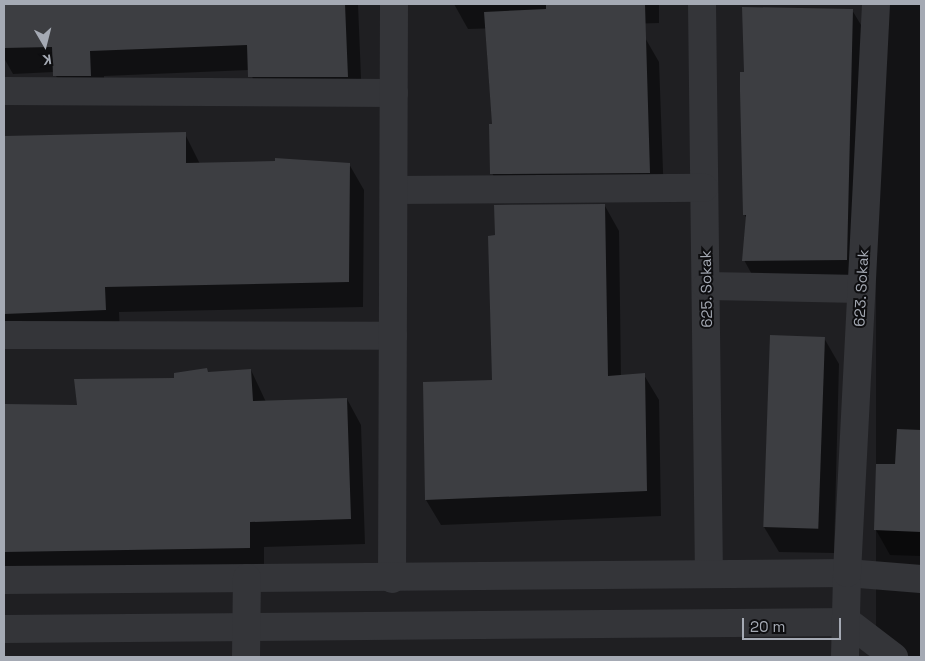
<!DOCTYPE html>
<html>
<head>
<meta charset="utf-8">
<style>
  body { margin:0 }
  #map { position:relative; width:925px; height:661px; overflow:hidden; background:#131315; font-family:"Space Grotesk",sans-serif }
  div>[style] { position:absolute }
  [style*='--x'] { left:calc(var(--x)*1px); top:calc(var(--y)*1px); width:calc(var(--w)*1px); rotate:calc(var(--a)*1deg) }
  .built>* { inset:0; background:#1f1f22; transform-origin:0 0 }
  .shadow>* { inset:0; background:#0007 }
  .building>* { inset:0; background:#3d3e42; transform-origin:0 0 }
  .street>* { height:28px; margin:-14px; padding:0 14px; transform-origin:14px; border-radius:14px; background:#343539 }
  span { translate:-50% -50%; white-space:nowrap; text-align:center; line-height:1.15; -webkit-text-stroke:4px #0e0e10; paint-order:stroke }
  .street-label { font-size:15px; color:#a5aab4 }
  .frame { position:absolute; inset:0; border:5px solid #a5aab4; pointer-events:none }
  .north { position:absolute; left:20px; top:20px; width:50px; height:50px; -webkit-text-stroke:4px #0e0e10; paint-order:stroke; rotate:172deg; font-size:14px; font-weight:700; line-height:20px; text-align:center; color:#a5aab4 }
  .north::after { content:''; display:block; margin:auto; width:18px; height:22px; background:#a5aab4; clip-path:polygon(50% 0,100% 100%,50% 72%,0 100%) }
  .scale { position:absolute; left:742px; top:618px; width:99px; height:22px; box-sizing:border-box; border:2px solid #a5aab4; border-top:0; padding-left:6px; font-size:15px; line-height:18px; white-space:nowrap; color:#a5aab4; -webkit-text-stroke:4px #0e0e10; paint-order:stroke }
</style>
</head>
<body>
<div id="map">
  <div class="built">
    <i style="left:4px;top:4px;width:872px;height:653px"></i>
  </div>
  <div class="shadow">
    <i style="clip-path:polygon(4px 4px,358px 4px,362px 102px,264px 102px,249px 70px,104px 76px,105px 101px,69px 101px,54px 72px,13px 74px,4px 58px)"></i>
    <i style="clip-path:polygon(454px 4px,659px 4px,659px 23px,468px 29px)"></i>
    <i style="clip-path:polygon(852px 10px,864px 30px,858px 280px,755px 280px,744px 260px,747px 219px,744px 214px,745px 74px)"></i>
    <i style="clip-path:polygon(644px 36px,659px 62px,664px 198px,506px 199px,492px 173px,493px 126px,487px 51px)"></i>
    <i style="clip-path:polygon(185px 134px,200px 164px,349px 164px,364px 190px,363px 307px,119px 312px,120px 335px,4px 335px,4px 137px)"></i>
    <i style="clip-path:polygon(605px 206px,619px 231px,621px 376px,644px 375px,659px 400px,661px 516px,441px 525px,426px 500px,493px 381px)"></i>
    <i style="clip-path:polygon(824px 338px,839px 364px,834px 553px,779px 552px,764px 527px)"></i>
    <i style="clip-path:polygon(251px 370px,266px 402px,347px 399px,361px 425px,365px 544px,264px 547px,264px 573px,11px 576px,4px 564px,4px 405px,78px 407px,176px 379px)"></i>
    <i style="clip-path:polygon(898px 430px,921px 431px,921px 556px,890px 555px,876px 530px,897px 465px)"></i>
  </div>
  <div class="building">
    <i style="clip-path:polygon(4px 4px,345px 4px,348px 77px,248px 77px,247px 45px,90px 51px,91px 76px,53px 76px,52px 47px,4px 48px)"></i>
    <i style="clip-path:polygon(546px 4px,645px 4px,650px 173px,490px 174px,489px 124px,492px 124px,484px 12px,546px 9px)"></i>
    <i style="clip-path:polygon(742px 7px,853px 9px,847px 260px,742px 261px,746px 215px,743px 215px,740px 91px,740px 72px,744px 72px)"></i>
    <i style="clip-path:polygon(186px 132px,186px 163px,275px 161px,275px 158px,350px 163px,349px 282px,105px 287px,106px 310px,4px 314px,4px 136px)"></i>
    <i style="clip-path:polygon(605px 204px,608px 376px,645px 373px,647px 491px,425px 500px,423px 382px,492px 380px,488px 236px,495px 235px,494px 205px)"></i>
    <i style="left:770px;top:335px;width:55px;height:192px;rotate:2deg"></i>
    <i style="clip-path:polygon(207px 368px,208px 372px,251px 369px,253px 401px,347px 398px,351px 519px,250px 522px,250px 548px,4px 552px,4px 404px,77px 405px,74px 379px,174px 378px,174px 373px)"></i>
    <i style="clip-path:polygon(897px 429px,921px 430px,921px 532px,874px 530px,876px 464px,895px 464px)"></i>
  </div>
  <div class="street">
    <i style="--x:702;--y:4;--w:570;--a:89.3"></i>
    <i style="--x:4;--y:91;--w:390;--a:0.3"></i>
    <i style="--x:394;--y:190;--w:310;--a:-0.4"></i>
    <i style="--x:706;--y:286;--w:154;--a:1.1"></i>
    <i style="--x:4;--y:335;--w:389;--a:0.1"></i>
    <i style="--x:392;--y:579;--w:575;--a:-89.8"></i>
    <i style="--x:4;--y:580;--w:843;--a:-0.48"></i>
    <i style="--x:847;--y:573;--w:74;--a:4.6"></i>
    <i style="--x:4;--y:629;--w:844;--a:-0.48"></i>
    <i style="--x:848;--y:622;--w:58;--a:37.3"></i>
    <i style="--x:246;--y:657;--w:79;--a:-89.3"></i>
    <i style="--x:845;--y:657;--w:84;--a:-88.6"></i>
    <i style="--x:847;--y:573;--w:570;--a:-87.08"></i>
  </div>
  <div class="street-label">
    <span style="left:861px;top:288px;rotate:-87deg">623. Sokak</span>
    <span style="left:706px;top:289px;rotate:-91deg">625. Sokak</span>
  </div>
  <div class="frame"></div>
  <div class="north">K</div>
  <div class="scale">20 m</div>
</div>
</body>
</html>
